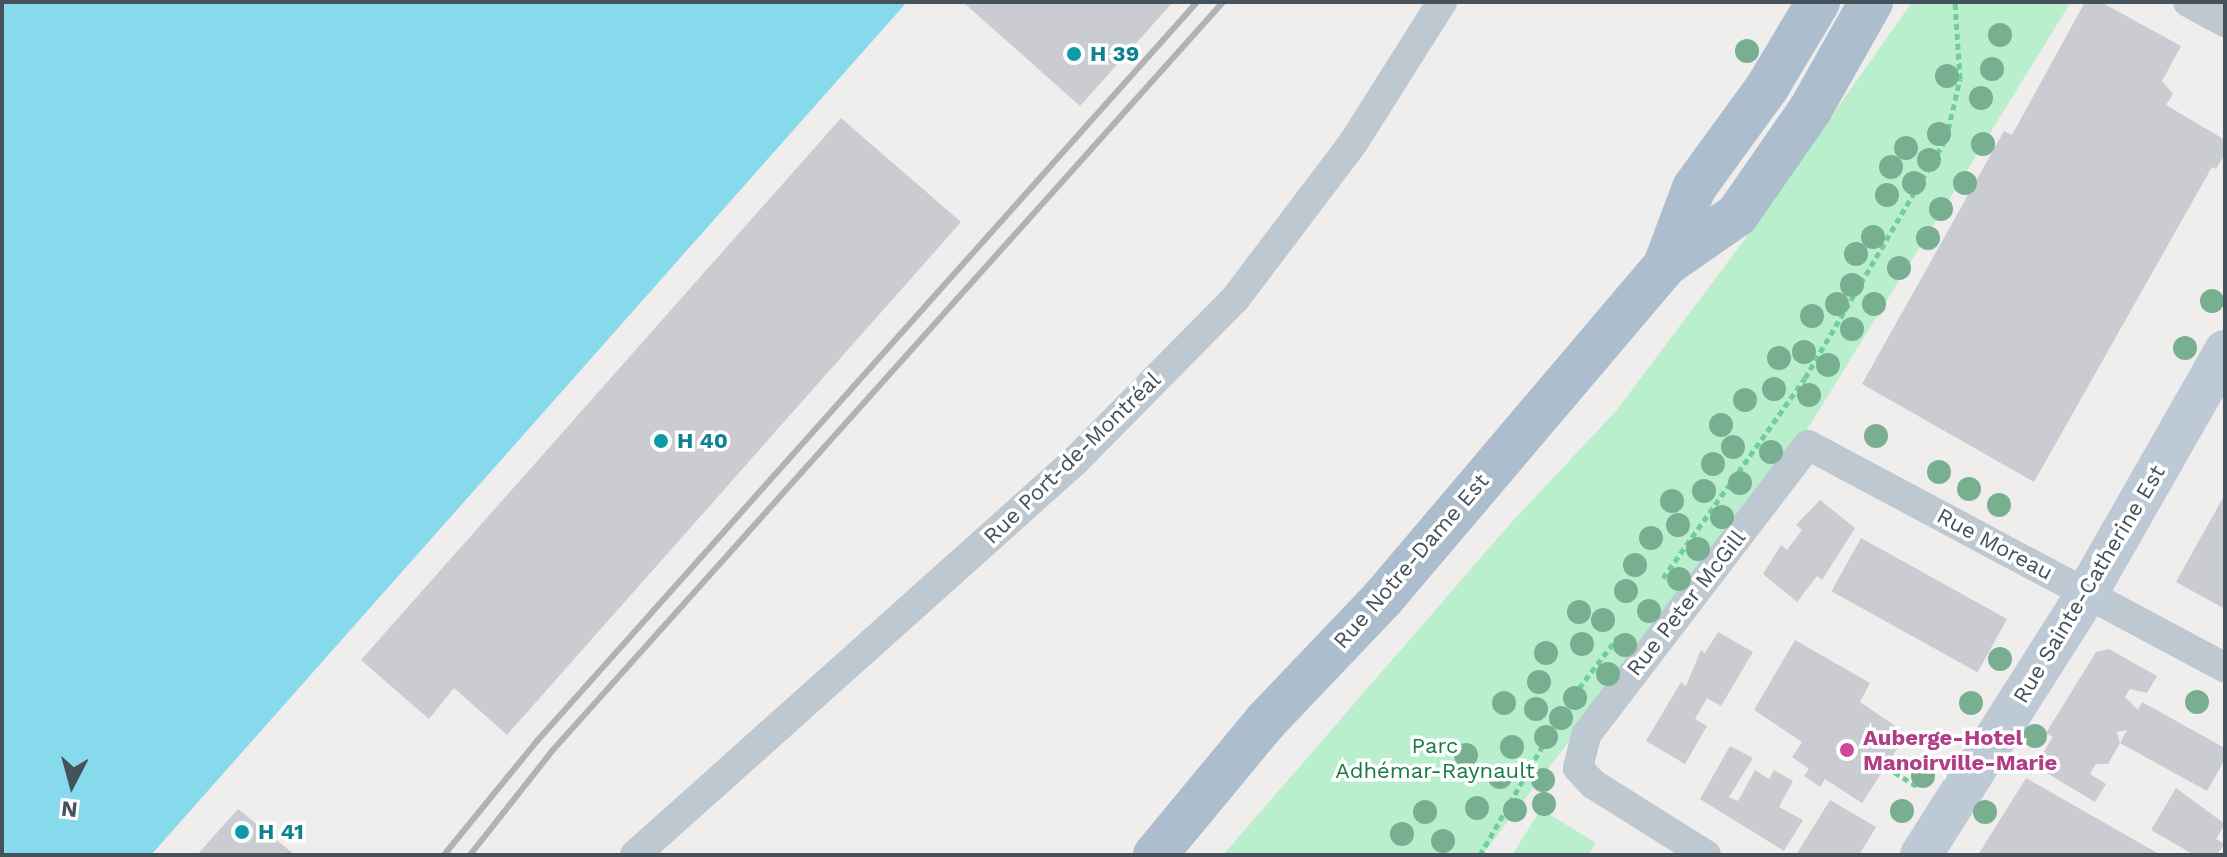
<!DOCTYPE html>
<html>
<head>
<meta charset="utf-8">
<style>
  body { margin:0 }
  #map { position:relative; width:2227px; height:857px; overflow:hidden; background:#f0eded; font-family:"Work Sans",sans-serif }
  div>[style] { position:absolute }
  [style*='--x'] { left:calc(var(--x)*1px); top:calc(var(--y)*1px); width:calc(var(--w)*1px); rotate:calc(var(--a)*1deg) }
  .green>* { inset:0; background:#baefcd }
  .water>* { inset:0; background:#87daec }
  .building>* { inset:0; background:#caccd2; transform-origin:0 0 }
  .path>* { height:5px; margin-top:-2.5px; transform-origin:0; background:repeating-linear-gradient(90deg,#72cd9d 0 6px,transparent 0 10px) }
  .street>* { height:30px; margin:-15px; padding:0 15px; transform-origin:15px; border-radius:15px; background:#bdc8d0 }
  .secondary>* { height:42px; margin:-21px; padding:0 21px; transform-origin:21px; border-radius:21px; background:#bdc9d5 }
  .primary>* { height:44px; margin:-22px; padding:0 22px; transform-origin:22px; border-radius:22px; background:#acbecd }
  .rail>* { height:6px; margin:-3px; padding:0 3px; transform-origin:3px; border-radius:3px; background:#afb3b8 }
  .trees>* { width:24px; height:24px; margin:-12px; border-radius:50%; background:#78af91 }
  .dots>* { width:22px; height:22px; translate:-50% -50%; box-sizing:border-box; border:4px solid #fff; border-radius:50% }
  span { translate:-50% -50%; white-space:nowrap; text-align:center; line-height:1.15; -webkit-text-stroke:7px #fff; paint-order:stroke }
  .culture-label { font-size:22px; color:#0d838f; font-weight:700 }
  .left { translate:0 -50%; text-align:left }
  .street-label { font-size:22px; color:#45515b }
  .hotel-label { font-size:22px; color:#b23c85; font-weight:700 }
  .park-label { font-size:22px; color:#167c46 }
  .frame { position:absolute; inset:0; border:4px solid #45515b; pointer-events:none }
  .north { position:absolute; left:32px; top:745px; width:80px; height:80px; -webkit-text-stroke:6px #fff; paint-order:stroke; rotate:186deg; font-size:22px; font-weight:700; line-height:32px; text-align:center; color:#45515b }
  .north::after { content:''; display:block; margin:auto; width:28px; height:36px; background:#45515b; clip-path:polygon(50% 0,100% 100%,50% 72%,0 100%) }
</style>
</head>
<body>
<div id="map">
  <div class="green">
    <i style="clip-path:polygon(1912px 2px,2071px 2px,1805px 433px,1482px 855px,1223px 855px,1509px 525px,1616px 411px,1745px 239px)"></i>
    <i style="clip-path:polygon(1541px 809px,1596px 843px,1588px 855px,1512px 855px)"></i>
  </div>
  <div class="water">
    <i style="clip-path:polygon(2px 2px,907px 2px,151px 855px,2px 855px)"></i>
  </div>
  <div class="building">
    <i style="clip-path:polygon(963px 2px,1173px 2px,1080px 106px)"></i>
    <i style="clip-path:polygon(2085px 2px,2101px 2px,2181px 46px,2162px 81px,2173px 94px,2166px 105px,2225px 140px,2225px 154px,2216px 169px,2212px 167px,2034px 482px,1862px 384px,2004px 131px,2012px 135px)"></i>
    <i style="clip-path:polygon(841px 118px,961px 222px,507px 735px,454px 688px,429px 719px,361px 660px)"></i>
    <i style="clip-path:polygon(2225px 494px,2225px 609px,2176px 582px)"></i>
    <i style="clip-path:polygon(1820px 500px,1855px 528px,1822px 580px,1817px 576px,1797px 602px,1763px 574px,1781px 545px,1787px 550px,1802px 530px,1796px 525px)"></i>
    <i style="left:1861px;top:538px;width:167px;height:61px;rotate:29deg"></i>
    <i style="clip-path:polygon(1718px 632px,1753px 652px,1721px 706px,1707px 698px,1695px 719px,1707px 726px,1685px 764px,1646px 741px,1681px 682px,1686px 686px,1701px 650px,1705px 653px)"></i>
    <i style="clip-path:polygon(1795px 640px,1870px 683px,1860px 702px,1907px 734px,1862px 803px,1825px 779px,1820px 787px,1804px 776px,1809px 769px,1792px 757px,1802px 742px,1754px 710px)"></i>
    <i style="clip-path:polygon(2109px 649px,2157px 676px,2147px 693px,2130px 689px,2125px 697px,2138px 710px,2142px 702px,2225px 748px,2225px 759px,2207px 791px,2120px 743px,2127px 730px,2117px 732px,2120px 743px,2108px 764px,2096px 764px,2090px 774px,2106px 784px,2095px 802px,2035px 766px,2053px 737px,2046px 733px,2096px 652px)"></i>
    <i style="clip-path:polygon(1730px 746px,1753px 758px,1729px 797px,1738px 801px,1755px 770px,1769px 779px,1774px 770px,1793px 781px,1779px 807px,1803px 820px,1784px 851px,1700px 799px)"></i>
    <i style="clip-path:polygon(2026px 778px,2161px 855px,1978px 855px)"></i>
    <i style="clip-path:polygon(2176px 788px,2225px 824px,2216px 839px,2224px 844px,2217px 855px,2194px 855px,2151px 830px)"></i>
    <i style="clip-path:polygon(1830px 800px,1876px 827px,1859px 855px,1796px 855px)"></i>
    <i style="clip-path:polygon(238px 809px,295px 855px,197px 855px)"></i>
  </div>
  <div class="path">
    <i style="--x:1663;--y:578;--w:245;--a:-54.6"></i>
    <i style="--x:1805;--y:378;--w:277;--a:-59.5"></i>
    <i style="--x:1946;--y:139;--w:62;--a:-76.9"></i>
    <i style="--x:1960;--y:79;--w:77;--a:-93.7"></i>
    <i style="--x:1573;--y:696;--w:74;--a:-52.7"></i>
    <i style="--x:1886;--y:767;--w:38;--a:32"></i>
    <i style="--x:1480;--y:855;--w:151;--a:-60.2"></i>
  </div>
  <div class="street">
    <i style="--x:2188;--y:2;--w:42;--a:28.4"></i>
    <i style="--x:635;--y:855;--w:591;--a:-41.84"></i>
    <i style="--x:1075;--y:461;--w:228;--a:-45.4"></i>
    <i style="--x:1235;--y:299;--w:196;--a:-52.9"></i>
    <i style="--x:1353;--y:143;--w:167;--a:-57.7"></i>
    <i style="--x:1706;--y:855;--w:133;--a:-147.9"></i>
    <i style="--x:1593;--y:784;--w:22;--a:-133"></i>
    <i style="--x:1578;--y:768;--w:34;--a:-76"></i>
    <i style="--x:1586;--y:735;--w:365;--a:-52.6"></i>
    <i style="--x:1808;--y:445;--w:473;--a:28.1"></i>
  </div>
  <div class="secondary">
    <i style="--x:1921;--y:855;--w:310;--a:-57.6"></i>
    <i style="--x:2087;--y:593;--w:279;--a:-60.3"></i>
  </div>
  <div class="primary">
    <i style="--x:1665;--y:265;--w:82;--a:-69.4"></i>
    <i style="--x:1694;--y:188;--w:126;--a:-54"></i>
    <i style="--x:1768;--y:86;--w:98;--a:-59.2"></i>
    <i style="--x:1155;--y:855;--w:173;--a:-50.4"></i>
    <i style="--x:1265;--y:722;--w:171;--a:-46.4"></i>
    <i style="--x:1383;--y:598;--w:436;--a:-49.7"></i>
    <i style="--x:1665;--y:265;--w:88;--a:-34.8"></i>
    <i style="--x:1737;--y:215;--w:128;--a:-55.2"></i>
    <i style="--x:1810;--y:110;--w:124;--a:-60.5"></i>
  </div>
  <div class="rail">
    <i style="--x:444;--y:855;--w:147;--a:-50.8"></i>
    <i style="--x:537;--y:741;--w:991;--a:-48.23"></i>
    <i style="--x:470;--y:855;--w:132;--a:-51.7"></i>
    <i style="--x:552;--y:751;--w:1006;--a:-48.14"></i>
  </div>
  <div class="trees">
    <i style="left:2000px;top:35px"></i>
    <i style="left:1747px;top:51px"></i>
    <i style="left:1992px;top:69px"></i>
    <i style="left:1947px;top:76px"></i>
    <i style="left:1981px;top:98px"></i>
    <i style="left:1939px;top:134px"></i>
    <i style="left:1983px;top:144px"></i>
    <i style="left:1906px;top:148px"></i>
    <i style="left:1929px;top:160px"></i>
    <i style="left:1891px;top:167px"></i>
    <i style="left:1914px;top:183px"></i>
    <i style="left:1965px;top:183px"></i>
    <i style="left:1887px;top:195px"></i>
    <i style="left:1941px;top:209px"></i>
    <i style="left:1873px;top:237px"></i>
    <i style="left:1928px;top:238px"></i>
    <i style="left:1856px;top:254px"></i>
    <i style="left:1899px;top:268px"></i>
    <i style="left:1852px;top:285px"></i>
    <i style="left:2212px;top:301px"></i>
    <i style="left:1837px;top:304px"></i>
    <i style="left:1874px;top:304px"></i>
    <i style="left:1812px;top:316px"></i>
    <i style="left:1852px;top:329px"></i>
    <i style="left:2185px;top:348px"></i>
    <i style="left:1804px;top:352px"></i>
    <i style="left:1779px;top:358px"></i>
    <i style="left:1828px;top:365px"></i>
    <i style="left:1774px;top:389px"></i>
    <i style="left:1809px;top:395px"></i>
    <i style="left:1745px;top:400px"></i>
    <i style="left:1721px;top:425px"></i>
    <i style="left:1876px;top:436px"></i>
    <i style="left:1733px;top:447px"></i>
    <i style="left:1771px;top:452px"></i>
    <i style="left:1713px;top:464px"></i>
    <i style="left:1939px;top:472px"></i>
    <i style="left:1740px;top:483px"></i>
    <i style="left:1969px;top:489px"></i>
    <i style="left:1704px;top:491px"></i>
    <i style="left:1672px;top:501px"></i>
    <i style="left:1999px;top:505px"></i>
    <i style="left:1722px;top:517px"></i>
    <i style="left:1678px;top:525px"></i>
    <i style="left:1651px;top:538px"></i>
    <i style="left:1698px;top:549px"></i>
    <i style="left:1635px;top:565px"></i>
    <i style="left:1679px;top:579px"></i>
    <i style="left:1626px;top:591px"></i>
    <i style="left:1649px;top:611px"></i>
    <i style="left:1579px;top:612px"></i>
    <i style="left:1603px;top:620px"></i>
    <i style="left:1582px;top:644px"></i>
    <i style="left:1625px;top:645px"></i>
    <i style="left:1546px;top:653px"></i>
    <i style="left:2000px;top:659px"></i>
    <i style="left:1608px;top:674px"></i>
    <i style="left:1539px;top:682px"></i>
    <i style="left:1575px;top:698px"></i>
    <i style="left:2197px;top:702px"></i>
    <i style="left:1504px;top:703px"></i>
    <i style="left:1971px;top:703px"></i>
    <i style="left:1536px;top:709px"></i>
    <i style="left:1561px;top:718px"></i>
    <i style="left:2035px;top:736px"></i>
    <i style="left:1546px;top:737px"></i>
    <i style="left:1512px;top:747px"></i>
    <i style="left:1466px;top:755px"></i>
    <i style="left:1923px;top:776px"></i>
    <i style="left:1500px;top:777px"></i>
    <i style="left:1543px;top:780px"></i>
    <i style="left:1544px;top:804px"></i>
    <i style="left:1477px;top:808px"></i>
    <i style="left:1515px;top:810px"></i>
    <i style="left:1902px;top:811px"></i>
    <i style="left:1425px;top:812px"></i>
    <i style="left:1985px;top:812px"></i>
    <i style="left:1402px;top:834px"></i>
    <i style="left:1443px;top:841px"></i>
  </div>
  <div class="dots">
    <i style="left:1074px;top:54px;background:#0f9aa8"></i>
    <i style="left:661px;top:441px;background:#0f9aa8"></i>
    <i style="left:1847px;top:750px;background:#d1479c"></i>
    <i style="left:242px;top:832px;background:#0f9aa8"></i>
  </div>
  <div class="culture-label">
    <span class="left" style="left:1090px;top:54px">H 39</span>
    <span class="left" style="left:677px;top:441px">H 40</span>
    <span class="left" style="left:258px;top:832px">H 41</span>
  </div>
  <div class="street-label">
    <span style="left:1072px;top:458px;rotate:-44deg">Rue Port-de-Montréal</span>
    <span style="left:1995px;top:544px;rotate:28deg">Rue Moreau</span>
    <span style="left:1411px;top:561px;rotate:-49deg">Rue Notre-Dame Est</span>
    <span style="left:2089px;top:584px;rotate:-59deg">Rue Sainte-Catherine Est</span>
    <span style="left:1686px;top:603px;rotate:-52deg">Rue Peter McGill</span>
  </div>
  <div class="hotel-label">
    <span class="left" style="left:1863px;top:750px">Auberge-Hotel<br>Manoirville-Marie</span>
  </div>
  <div class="park-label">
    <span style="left:1435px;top:758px">Parc<br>Adhémar-Raynault</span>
  </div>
  <div class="frame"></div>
  <div class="north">N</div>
</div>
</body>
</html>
